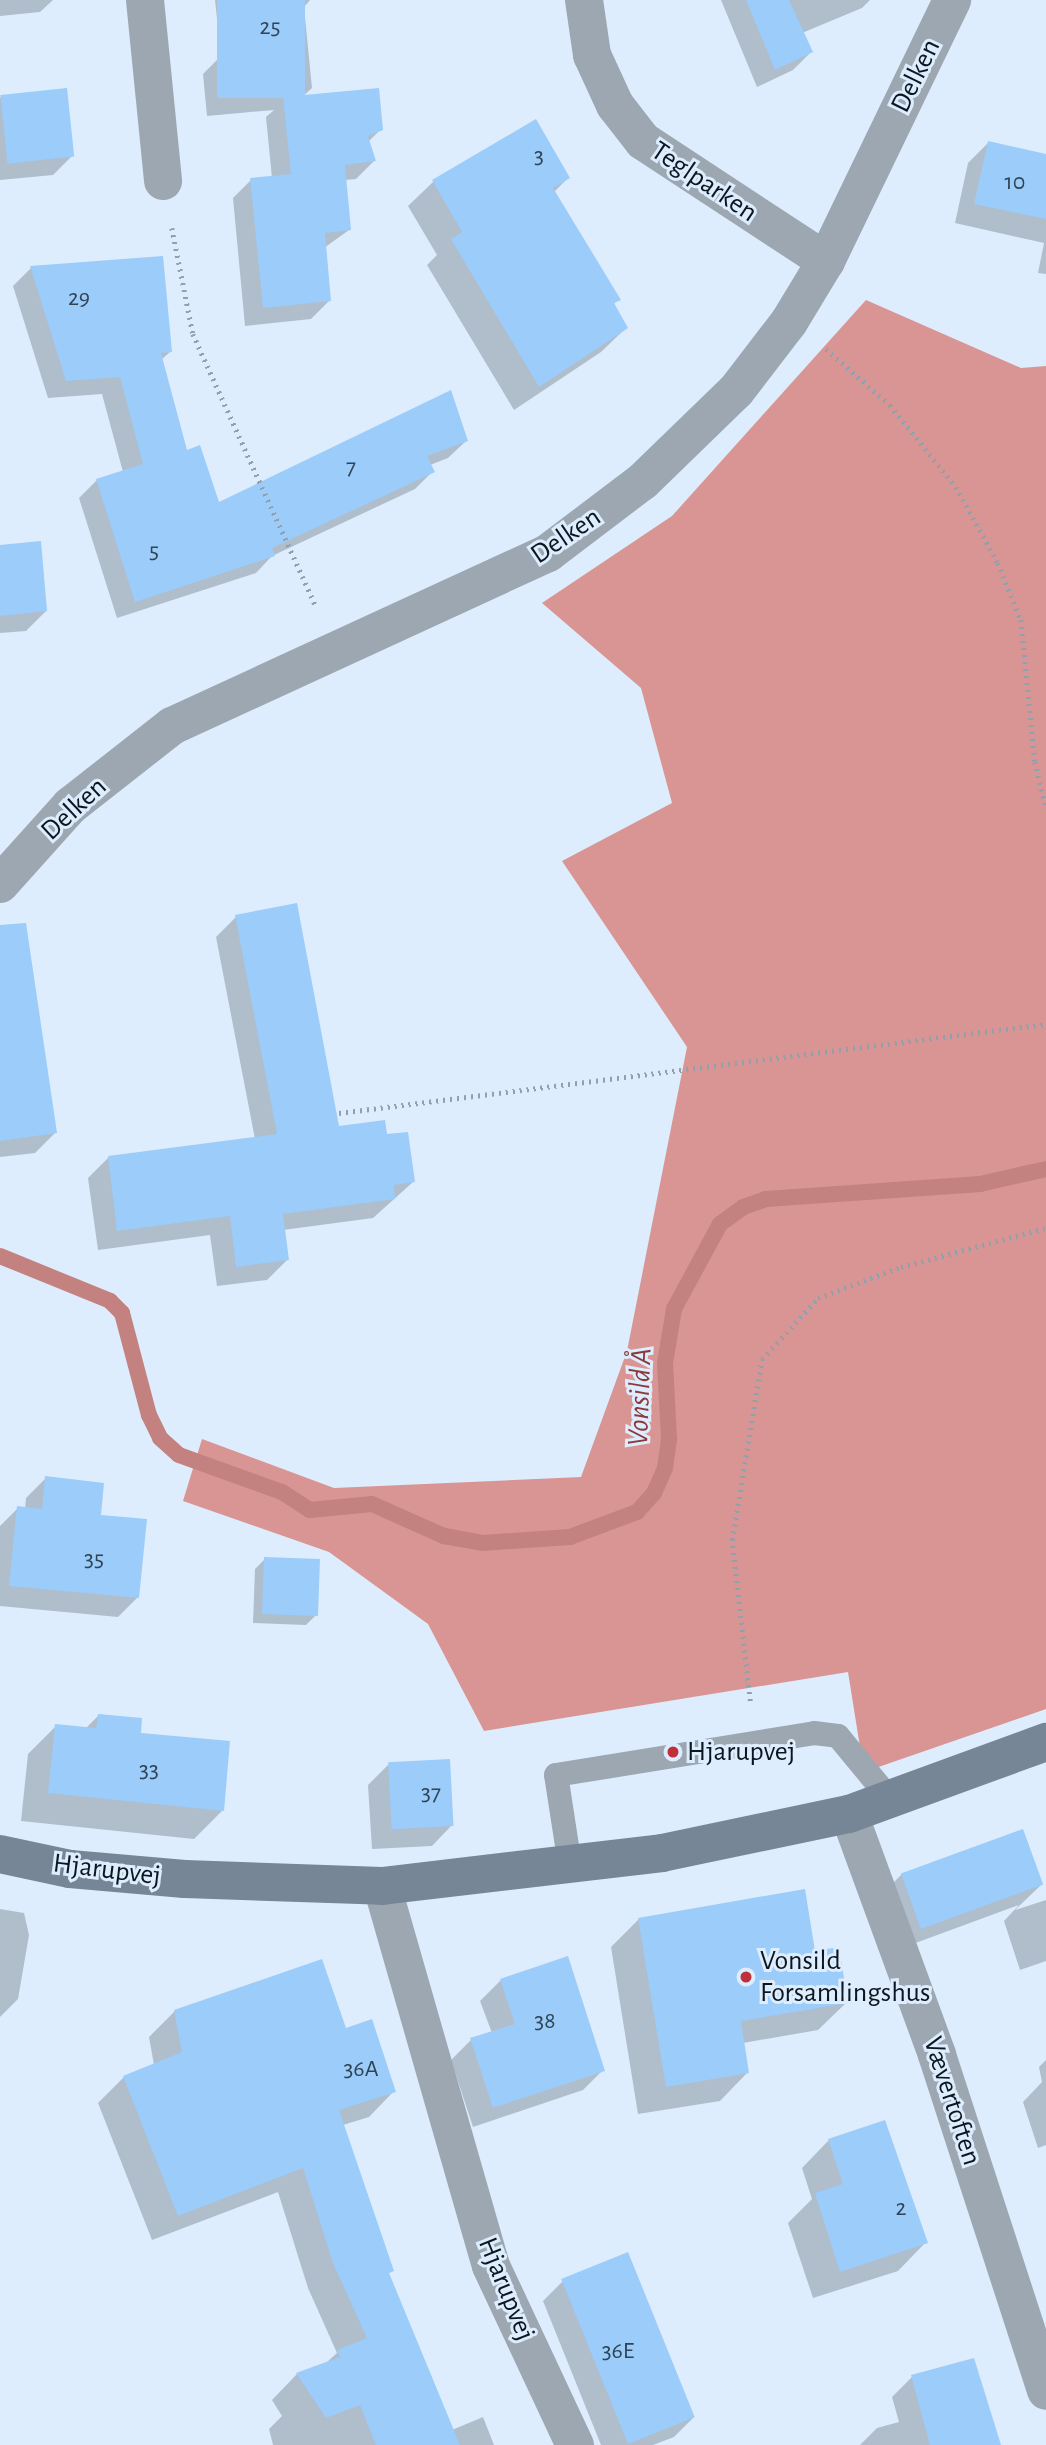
<!DOCTYPE html>
<html>
<head>
<meta charset="utf-8">
<style>
  body { margin:0 }
  #map { position:relative; width:1046px; height:2445px; overflow:hidden; background:#ddedfd; font-family:"Alegreya Sans",sans-serif }
  div>[style] { position:absolute }
  [style*='--x'] { left:calc(var(--x)*1px); top:calc(var(--y)*1px); width:calc(var(--w)*1px); rotate:calc(var(--a)*1deg) }
  .forest>* { inset:0; background:#d99593 }
  .shadow>* { inset:0; background:#0003 }
  .stream>* { height:16px; margin:-8px; padding:0 8px; transform-origin:8px; border-radius:8px; background:#c3817f }
  .building>* { inset:0; background:#9bccfa; transform-origin:0 0 }
  .path>* { height:4.5px; margin-top:-2.25px; transform-origin:0; background:repeating-linear-gradient(90deg,#929fad 0 2px,transparent 0 7px) }
  .lane>* { height:24px; margin:-12px; padding:0 12px; transform-origin:12px; border-radius:12px; background:#9ca7b2 }
  .street>* { height:38px; margin:-19px; padding:0 19px; transform-origin:19px; border-radius:19px; background:#9ca7b2 }
  .secondary>* { height:38px; margin:-19px; padding:0 19px; transform-origin:19px; border-radius:19px; background:#768696 }
  .dots>* { width:19px; height:19px; translate:-50% -50%; box-sizing:border-box; border:4px solid #ddedfd; border-radius:50% }
  span { translate:-50% -50%; white-space:nowrap; text-align:center; line-height:1.15; -webkit-text-stroke:6px #ddedfd; paint-order:stroke }
  .number-label { font-size:24px; color:#304456 }
  .number-label span { -webkit-text-stroke-width:0 }
  .street-label { font-size:28px; color:#0c161f }
  .poi-label { font-size:28px; color:#0c161f }
  .left { translate:0 -50%; text-align:left }
  .water-label { font-size:30px; color:#8b3a3b; font-style:italic }
</style>
</head>
<body>
<div id="map">
  <div class="forest">
    <i style="clip-path:polygon(866px 300px,1021px 368px,1046px 366px,1046px 1709px,864px 1772px,848px 1672px,484px 1731px,428px 1624px,329px 1552px,183px 1501px,202px 1439px,334px 1488px,581px 1477px,627px 1351px,687px 1047px,562px 861px,672px 803px,641px 688px,542px 603px,672px 516px)"></i>
  </div>
  <div class="shadow">
    <i style="clip-path:polygon(0 0,53px 0,40px 12px,0 16px)"></i>
    <i style="clip-path:polygon(215px 0,310px 0,304px 7px,312px 88px,302px 97px,381px 129px,368px 142px,374px 161px,356px 179px,345px 180px,349px 230px,324px 248px,330px 300px,311px 319px,245px 326px,233px 198px,251px 180px,272px 178px,266px 117px,274px 110px,207px 116px,203px 74px,221px 56px)"></i>
    <i style="clip-path:polygon(721px 0,870px 0,862px 8px,802px 33px,811px 52px,793px 70px,757px 87px)"></i>
    <i style="clip-path:polygon(0 97px,72px 156px,53px 175px,0 180px)"></i>
    <i style="clip-path:polygon(535px 121px,568px 178px,554px 192px,618px 299px,613px 305px,626px 328px,601px 352px,514px 410px,427px 265px,437px 255px,408px 206px,433px 182px)"></i>
    <i style="clip-path:polygon(988px 143px,1046px 156px,1046px 274px,1038px 273px,1044px 243px,955px 223px,968px 163px)"></i>
    <i style="clip-path:polygon(31px 268px,170px 352px,161px 360px,185px 452px,217px 504px,466px 441px,448px 458px,430px 465px,433px 471px,415px 489px,272px 556px,256px 573px,117px 618px,79px 498px,97px 480px,123px 472px,102px 394px,48px 398px,13px 286px)"></i>
    <i style="clip-path:polygon(0 547px,46px 611px,26px 631px,0 633px)"></i>
    <i style="clip-path:polygon(236px 917px,338px 1128px,385px 1136px,413px 1182px,373px 1218px,283px 1230px,287px 1260px,267px 1280px,217px 1286px,210px 1235px,98px 1250px,88px 1178px,108px 1158px,255px 1139px,216px 937px)"></i>
    <i style="clip-path:polygon(0 977px,55px 1133px,35px 1153px,0 1157px)"></i>
    <i style="clip-path:polygon(46px 1478px,99px 1516px,138px 1597px,118px 1617px,0 1606px,0 1526px,18px 1508px,25px 1509px,26px 1498px)"></i>
    <i style="clip-path:polygon(265px 1559px,316px 1615px,306px 1625px,253px 1623px,255px 1569px)"></i>
    <i style="clip-path:polygon(98px 1716px,139px 1734px,222px 1811px,194px 1839px,21px 1821px,28px 1754px,56px 1726px,85px 1729px)"></i>
    <i style="clip-path:polygon(388px 1765px,452px 1825px,432px 1846px,372px 1849px,368px 1785px)"></i>
    <i style="clip-path:polygon(902px 1874px,1041px 1885px,1015px 1910px,1046px 1900px,1046px 1961px,1020px 1970px,1004px 1921px,1019px 1905px,902px 1948px,882px 1894px)"></i>
    <i style="clip-path:polygon(0 1909px,24px 1913px,29px 1935px,18px 1999px,0 2017px)"></i>
    <i style="clip-path:polygon(639px 1919px,814px 1953px,846px 2003px,818px 2030px,743px 2043px,747px 2073px,720px 2101px,638px 2114px,611px 1947px)"></i>
    <i style="clip-path:polygon(567px 1959px,603px 2070px,583px 2090px,473px 2127px,451px 2060px,471px 2040px,492px 2033px,480px 2001px,500px 1981px)"></i>
    <i style="clip-path:polygon(175px 2011px,345px 2031px,394px 2091px,369px 2117px,343px 2125px,392px 2271px,388px 2274px,452px 2430px,483px 2417px,494px 2445px,273px 2445px,269px 2429px,282px 2416px,272px 2400px,297px 2374px,326px 2363px,337px 2353px,308px 2288px,278px 2192px,152px 2240px,98px 2103px,124px 2077px,154px 2065px,149px 2037px)"></i>
    <i style="clip-path:polygon(1046px 2060px,1046px 2145px,1038px 2148px,1023px 2102px,1042px 2082px,1039px 2067px)"></i>
    <i style="clip-path:polygon(829px 2140px,925px 2243px,898px 2271px,813px 2298px,788px 2223px,812px 2199px,802px 2168px)"></i>
    <i style="clip-path:polygon(563px 2281px,694px 2417px,674px 2437px,653px 2445px,601px 2445px,543px 2301px)"></i>
    <i style="clip-path:polygon(912px 2377px,999px 2445px,860px 2445px,877px 2428px,899px 2422px,892px 2397px)"></i>
  </div>
  <div class="stream">
    <i style="--x:0;--y:1256;--w:119;--a:22.2"></i>
    <i style="--x:110;--y:1301;--w:17;--a:45"></i>
    <i style="--x:122;--y:1313;--w:106;--a:75.2"></i>
    <i style="--x:149;--y:1415;--w:25;--a:64"></i>
    <i style="--x:160;--y:1438;--w:25;--a:42"></i>
    <i style="--x:179;--y:1455;--w:109;--a:19.8"></i>
    <i style="--x:282;--y:1492;--w:33;--a:33"></i>
    <i style="--x:310;--y:1510;--w:62;--a:-5.5"></i>
    <i style="--x:372;--y:1504;--w:79;--a:24"></i>
    <i style="--x:444;--y:1536;--w:39;--a:10"></i>
    <i style="--x:482;--y:1543;--w:88;--a:-3.9"></i>
    <i style="--x:570;--y:1537;--w:72;--a:-20.5"></i>
    <i style="--x:637;--y:1512;--w:25;--a:-48"></i>
    <i style="--x:654;--y:1493;--w:27;--a:-66"></i>
    <i style="--x:665;--y:1468;--w:30;--a:-82"></i>
    <i style="--x:669;--y:1438;--w:75;--a:-93.1"></i>
    <i style="--x:665;--y:1363;--w:55;--a:-80.5"></i>
    <i style="--x:674;--y:1309;--w:97;--a:-61.6"></i>
    <i style="--x:720;--y:1224;--w:29;--a:-36"></i>
    <i style="--x:743;--y:1207;--w:24;--a:-19"></i>
    <i style="--x:766;--y:1199;--w:215;--a:-4"></i>
    <i style="--x:980;--y:1184;--w:68;--a:-12.8"></i>
  </div>
  <div class="building">
    <i style="left:217px;top:0;width:88px;height:98px"></i>
    <i style="clip-path:polygon(746px 0,789px 0,813px 52px,775px 70px)"></i>
    <i style="left:67px;top:88px;width:69px;height:67px;rotate:84deg"></i>
    <i style="clip-path:polygon(379px 88px,383px 130px,368px 136px,376px 161px,345px 165px,351px 230px,325px 233px,331px 301px,263px 308px,250px 178px,291px 174px,283px 97px)"></i>
    <i style="clip-path:polygon(536px 119px,570px 178px,553px 188px,621px 300px,614px 303px,628px 328px,539px 387px,451px 239px,462px 232px,432px 180px)"></i>
    <i style="clip-path:polygon(988px 141px,1046px 154px,1046px 219px,974px 204px)"></i>
    <i style="clip-path:polygon(163px 256px,172px 352px,161px 353px,187px 450px,200px 445px,219px 502px,451px 390px,468px 441px,427px 456px,435px 472px,272px 548px,275px 556px,135px 602px,96px 479px,143px 464px,120px 377px,66px 381px,30px 266px)"></i>
    <i style="clip-path:polygon(41px 541px,47px 611px,0 616px,0 545px)"></i>
    <i style="clip-path:polygon(297px 903px,339px 1126px,385px 1120px,387px 1134px,408px 1132px,415px 1182px,394px 1185px,395px 1199px,283px 1214px,289px 1260px,236px 1267px,230px 1216px,117px 1231px,108px 1156px,277px 1134px,235px 915px)"></i>
    <i style="clip-path:polygon(26px 923px,57px 1133px,0 1141px,0 925px)"></i>
    <i style="clip-path:polygon(45px 1476px,104px 1483px,101px 1515px,147px 1519px,139px 1598px,9px 1586px,17px 1506px,42px 1509px)"></i>
    <i style="left:264px;top:1557px;width:56px;height:57px;rotate:2deg"></i>
    <i style="clip-path:polygon(98px 1714px,142px 1718px,141px 1733px,230px 1741px,224px 1811px,48px 1793px,55px 1724px,96px 1728px)"></i>
    <i style="left:450px;top:1759px;width:67px;height:62px;rotate:87deg"></i>
    <i style="left:1023px;top:1829px;width:59px;height:130px;rotate:70deg"></i>
    <i style="clip-path:polygon(805px 1889px,815px 1951px,839px 1947px,848px 2003px,741px 2021px,749px 2073px,666px 2087px,638px 1918px)"></i>
    <i style="clip-path:polygon(568px 1956px,605px 2071px,493px 2108px,470px 2038px,515px 2024px,500px 1979px)"></i>
    <i style="clip-path:polygon(322px 1959px,346px 2028px,372px 2019px,396px 2092px,339px 2110px,394px 2271px,389px 2273px,460px 2445px,376px 2445px,360px 2405px,326px 2418px,296px 2373px,340px 2357px,337px 2350px,367px 2338px,333px 2263px,303px 2168px,178px 2216px,123px 2076px,182px 2052px,174px 2010px)"></i>
    <i style="clip-path:polygon(885px 2120px,928px 2243px,840px 2272px,815px 2193px,843px 2184px,828px 2139px)"></i>
    <i style="left:628px;top:2252px;width:178px;height:72px;rotate:68deg"></i>
    <i style="clip-path:polygon(974px 2358px,1001px 2445px,930px 2445px,911px 2375px)"></i>
  </div>
  <div class="path">
    <i style="--x:172;--y:228;--w:108;--a:78.8"></i>
    <i style="--x:193;--y:334;--w:299;--a:65.7"></i>
    <i style="--x:826;--y:349;--w:85;--a:41.2"></i>
    <i style="--x:890;--y:405;--w:105;--a:51.2"></i>
    <i style="--x:956;--y:487;--w:87;--a:61.1"></i>
    <i style="--x:998;--y:563;--w:61;--a:68"></i>
    <i style="--x:1021;--y:620;--w:143;--a:84.4"></i>
    <i style="--x:1035;--y:762;--w:46;--a:76.3"></i>
    <i style="--x:339;--y:1113;--w:713;--a:-7.17"></i>
    <i style="--x:750;--y:1701;--w:162;--a:-96.4"></i>
    <i style="--x:732;--y:1540;--w:183;--a:-80.6"></i>
    <i style="--x:762;--y:1359;--w:83;--a:-47.4"></i>
    <i style="--x:818;--y:1298;--w:89;--a:-20.5"></i>
    <i style="--x:901;--y:1267;--w:150;--a:-15.1"></i>
  </div>
  <div class="lane">
    <i style="--x:570;--y:1865;--w:91;--a:-98.8"></i>
    <i style="--x:556;--y:1775;--w:261;--a:-9.2"></i>
    <i style="--x:814;--y:1733;--w:24;--a:7"></i>
    <i style="--x:838;--y:1736;--w:82;--a:50.5"></i>
  </div>
  <div class="street">
    <i style="--x:145;--y:0;--w:182;--a:84.3"></i>
    <i style="--x:584;--y:0;--w:56;--a:81.7"></i>
    <i style="--x:592;--y:55;--w:55;--a:65.3"></i>
    <i style="--x:615;--y:105;--w:46;--a:52.1"></i>
    <i style="--x:643;--y:141;--w:219;--a:33.3"></i>
    <i style="--x:0;--y:884;--w:105;--a:-48.1"></i>
    <i style="--x:70;--y:806;--w:130;--a:-38.1"></i>
    <i style="--x:172;--y:726;--w:414;--a:-24.7"></i>
    <i style="--x:548;--y:553;--w:119;--a:-37.2"></i>
    <i style="--x:643;--y:481;--w:129;--a:-44.1"></i>
    <i style="--x:736;--y:391;--w:87;--a:-52.5"></i>
    <i style="--x:789;--y:322;--w:71;--a:-58.8"></i>
    <i style="--x:826;--y:261;--w:290;--a:-64.2"></i>
    <i style="--x:849;--y:1814;--w:257;--a:69.9"></i>
    <i style="--x:937;--y:2055;--w:353;--a:72"></i>
    <i style="--x:382;--y:1886;--w:395;--a:74"></i>
    <i style="--x:491;--y:2266;--w:198;--a:64.9"></i>
  </div>
  <div class="secondary">
    <i style="--x:0;--y:1854;--w:72;--a:12.1"></i>
    <i style="--x:70;--y:1869;--w:115;--a:5"></i>
    <i style="--x:185;--y:1879;--w:197;--a:2"></i>
    <i style="--x:382;--y:1886;--w:282;--a:-6.7"></i>
    <i style="--x:662;--y:1853;--w:191;--a:-11.8"></i>
    <i style="--x:849;--y:1814;--w:210;--a:-20.1"></i>
  </div>
  <div class="dots">
    <i style="left:673px;top:1752px;background:#c0303b"></i>
    <i style="left:746px;top:1977px;background:#c0303b"></i>
  </div>
  <div class="number-label">
    <span style="left:270px;top:28px">25</span>
    <span style="left:539px;top:157px">3</span>
    <span style="left:1015px;top:183px">10</span>
    <span style="left:79px;top:299px">29</span>
    <span style="left:351px;top:468px">7</span>
    <span style="left:154px;top:552px">5</span>
    <span style="left:94px;top:1560px">35</span>
    <span style="left:149px;top:1771px">33</span>
    <span style="left:431px;top:1794px">37</span>
    <span style="left:545px;top:2022px">38</span>
    <span style="left:361px;top:2070px">36A</span>
    <span style="left:901px;top:2209px">2</span>
    <span style="left:618px;top:2352px">36E</span>
  </div>
  <div class="street-label">
    <span style="left:916px;top:76px;rotate:-64deg">Delken</span>
    <span style="left:704px;top:182px;rotate:34deg">Teglparken</span>
    <span style="left:566px;top:536px;rotate:-34deg">Delken</span>
    <span style="left:74px;top:809px;rotate:-43deg">Delken</span>
    <span style="left:107px;top:1870px;rotate:7deg">Hjarupvej</span>
    <span style="left:952px;top:2101px;rotate:72deg">Vævertoften</span>
    <span style="left:506px;top:2289px;rotate:68deg">Hjarupvej</span>
  </div>
  <div class="poi-label">
    <span class="left" style="left:687px;top:1752px">Hjarupvej</span>
    <span class="left" style="left:760px;top:1977px">Vonsild<br>Forsamlingshus</span>
  </div>
  <div class="water-label">
    <span style="left:640px;top:1397px;rotate:-88deg">Vonsild Å</span>
  </div>
</div>
</body>
</html>
